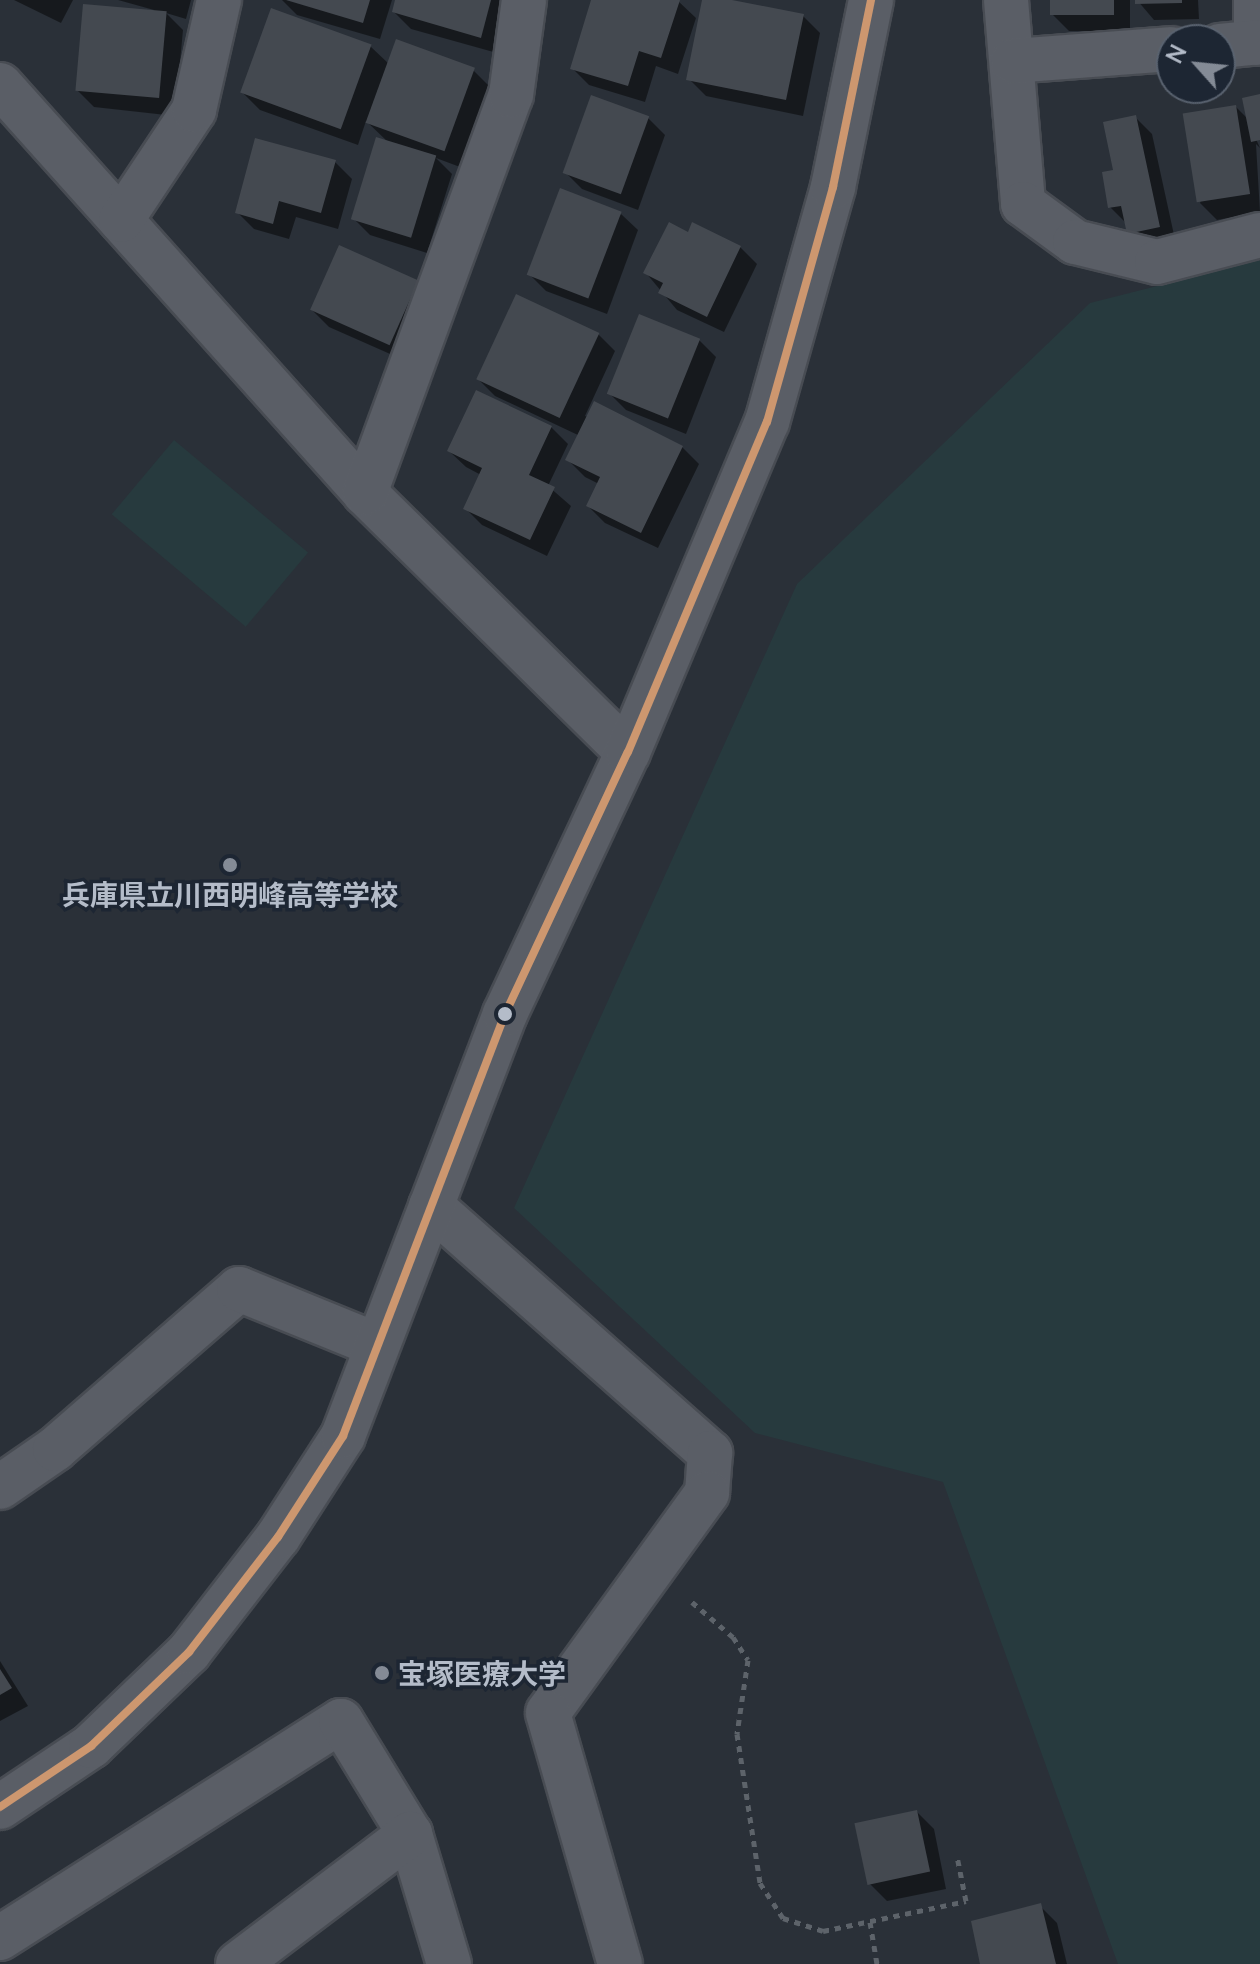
<!DOCTYPE html>
<html>
<head>
<meta charset="utf-8">
<style>
  body { margin:0 }
  #map { position:relative; width:1260px; height:1964px; overflow:hidden; background:#2a3038; font-family:Lato,"Noto Sans JP",sans-serif }
  div>[style] { position:absolute }
  [style*='--x'] { left:calc(var(--x)*1px); top:calc(var(--y)*1px); width:calc(var(--w)*1px); rotate:calc(var(--a)*1deg) }
  .green>* { inset:0; background:#273a3e; transform-origin:0 0 }
  .shadow>* { inset:0; background:#0007 }
  .building>* { inset:0; background:#444950; transform-origin:0 0 }
  .path>* { height:5px; margin-top:-2.5px; transform-origin:0; background:repeating-linear-gradient(90deg,#5d636a 0 6px,transparent 0 12px) }
  .roads { filter:drop-shadow(2px 0 #484c53) drop-shadow(-2px 0 #484c53) drop-shadow(0 2px #484c53) drop-shadow(0 -2px #484c53) }
  .minor>* { height:44px; margin:-22px; padding:0 22px; transform-origin:22px; border-radius:22px; background:#5a5e66 }
  .bus-1>* { height:8px; margin:-4px; padding:0 4px; transform-origin:4px; border-radius:4px; background:#cd976f }
  .dots>* { width:22px; height:22px; translate:-50% -50%; box-sizing:border-box; border:4px solid #1d2633; border-radius:50% }
  span { translate:-50% -50%; white-space:nowrap; text-align:center; line-height:1.15; -webkit-text-stroke:7px #1d2633; paint-order:stroke }
  .poi-label { font-size:28px; color:#b4bcc9; font-weight:700 }
  .left { translate:0 -50%; text-align:left }
  .north { position:absolute; left:1156px; top:24px; width:80px; height:80px; box-sizing:border-box; background:#1d2633; border:2px solid #59626f; border-radius:50%; rotate:297deg; font-size:22px; font-weight:700; line-height:32px; text-align:center; color:#b4bcc9 }
  .north::after { content:''; display:block; margin:auto; width:28px; height:36px; background:#848b96; clip-path:polygon(50% 0,100% 100%,50% 72%,0 100%) }
</style>
</head>
<body>
<div id="map">
  <div class="green">
    <i style="clip-path:polygon(1260px 260px,1260px 1964px,1118px 1964px,943px 1482px,755px 1433px,514px 1208px,797px 584px,1090px 303px)"></i>
    <i style="left:174px;top:440px;width:175px;height:97px;rotate:40deg"></i>
  </div>
  <div class="shadow">
    <i style="clip-path:polygon(14px 0,73px 0,61px 23px)"></i>
    <i style="clip-path:polygon(118px 0,191px 0,186px 19px,166px 13px,183px 30px,175px 116px,94px 107px,77px 90px,154px 10px)"></i>
    <i style="clip-path:polygon(282px 0,392px 0,380px 39px,297px 15px)"></i>
    <i style="clip-path:polygon(397px 0,513px 0,497px 53px,411px 29px,394px 12px)"></i>
    <i style="clip-path:polygon(593px 0,677px 0,696px 18px,678px 74px,656px 66px,645px 102px,589px 85px,572px 68px)"></i>
    <i style="clip-path:polygon(704px 0,803px 16px,820px 33px,803px 116px,706px 96px,689px 79px)"></i>
    <i style="clip-path:polygon(1052px 0,1130px 0,1130px 31px,1069px 31px,1052px 14px)"></i>
    <i style="clip-path:polygon(1137px 0,1198px 0,1199px 19px,1154px 20px)"></i>
    <i style="clip-path:polygon(370px 46px,389px 64px,473px 70px,490px 87px,460px 167px,436px 158px,452px 174px,427px 253px,370px 235px,353px 218px,388px 142px,366px 121px,358px 145px,260px 110px,243px 93px)"></i>
    <i style="clip-path:polygon(1260px 96px,1260px 138px,1256px 139px,1260px 148px,1256px 144px,1260px 212px,1217px 220px,1200px 203px,1236px 107px,1249px 120px)"></i>
    <i style="clip-path:polygon(1135px 117px,1152px 134px,1176px 244px,1129px 233px,1127px 224px,1110px 207px,1116px 172px)"></i>
    <i style="clip-path:polygon(648px 118px,665px 135px,638px 210px,582px 189px,565px 172px)"></i>
    <i style="clip-path:polygon(335px 162px,352px 179px,338px 229px,296px 217px,289px 239px,254px 229px,237px 212px)"></i>
    <i style="clip-path:polygon(621px 214px,638px 230px,607px 314px,546px 291px,529px 274px)"></i>
    <i style="clip-path:polygon(689px 234px,740px 247px,757px 264px,724px 332px,677px 310px,646px 273px)"></i>
    <i style="clip-path:polygon(417px 282px,434px 299px,406px 361px,329px 327px,312px 310px)"></i>
    <i style="clip-path:polygon(598px 334px,615px 351px,585px 416px,682px 447px,699px 464px,658px 548px,605px 523px,588px 506px,599px 484px,585px 477px,568px 460px,580px 436px,495px 396px,478px 379px)"></i>
    <i style="clip-path:polygon(699px 340px,716px 357px,686px 434px,626px 410px,609px 393px)"></i>
    <i style="clip-path:polygon(551px 427px,568px 444px,548px 486px,571px 506px,547px 556px,482px 525px,465px 508px,481px 475px,466px 467px,449px 451px)"></i>
    <i style="clip-path:polygon(0 1661px,28px 1706px,0 1721px)"></i>
    <i style="clip-path:polygon(917px 1812px,934px 1829px,946px 1889px,887px 1901px,870px 1884px)"></i>
    <i style="clip-path:polygon(1040px 1906px,1057px 1923px,1067px 1964px,982px 1964px)"></i>
  </div>
  <div class="building">
    <i style="clip-path:polygon(286px 0,370px 0,363px 23px)"></i>
    <i style="clip-path:polygon(395px 0,491px 0,481px 38px,392px 12px)"></i>
    <i style="clip-path:polygon(591px 0,680px 0,661px 58px,639px 51px,628px 86px,570px 69px)"></i>
    <i style="clip-path:polygon(702px 0,732px 0,804px 14px,786px 100px,686px 80px)"></i>
    <i style="left:1050px;top:0;width:64px;height:15px"></i>
    <i style="clip-path:polygon(1135px 0,1182px 0,1182px 3px,1135px 4px)"></i>
    <i style="left:83px;top:4px;width:84px;height:87px;rotate:5deg"></i>
    <i style="left:271px;top:8px;width:107px;height:90px;rotate:20deg"></i>
    <i style="left:396px;top:39px;width:84px;height:89px;rotate:20deg"></i>
    <i style="clip-path:polygon(1260px 94px,1260px 140px,1251px 142px,1242px 98px)"></i>
    <i style="left:591px;top:95px;width:62px;height:83px;rotate:20deg"></i>
    <i style="left:1236px;top:105px;width:90px;height:54px;rotate:81deg"></i>
    <i style="clip-path:polygon(1136px 115px,1160px 227px,1127px 234px,1121px 206px,1108px 208px,1102px 172px,1113px 170px,1103px 122px)"></i>
    <i style="left:376px;top:137px;width:63px;height:86px;rotate:17deg"></i>
    <i style="clip-path:polygon(255px 138px,336px 160px,321px 213px,279px 201px,273px 224px,235px 213px)"></i>
    <i style="left:560px;top:188px;width:66px;height:93px;rotate:21deg"></i>
    <i style="clip-path:polygon(669px 222px,688px 232px,692px 222px,741px 246px,707px 317px,658px 293px,663px 283px,643px 273px)"></i>
    <i style="left:339px;top:245px;width:87px;height:71px;rotate:24deg"></i>
    <i style="left:516px;top:294px;width:92px;height:94px;rotate:25deg"></i>
    <i style="left:639px;top:314px;width:66px;height:86px;rotate:22deg"></i>
    <i style="clip-path:polygon(476px 390px,552px 426px,529px 475px,555px 487px,530px 540px,463px 509px,482px 468px,447px 451px)"></i>
    <i style="clip-path:polygon(594px 401px,683px 446px,641px 533px,586px 506px,600px 477px,565px 460px)"></i>
    <i style="clip-path:polygon(0 1669px,12px 1688px,0 1695px)"></i>
    <i style="left:917px;top:1810px;width:63px;height:64px;rotate:78deg"></i>
    <i style="clip-path:polygon(1041px 1903px,1056px 1964px,980px 1964px,971px 1921px)"></i>
  </div>
  <div class="path">
    <i style="--x:692;--y:1602;--w:54;--a:40.5"></i>
    <i style="--x:733;--y:1637;--w:27;--a:57"></i>
    <i style="--x:748;--y:1660;--w:75;--a:98.5"></i>
    <i style="--x:737;--y:1734;--w:151;--a:81.2"></i>
    <i style="--x:760;--y:1883;--w:42;--a:56.7"></i>
    <i style="--x:783;--y:1918;--w:42;--a:18"></i>
    <i style="--x:823;--y:1931;--w:146;--a:-11.8"></i>
    <i style="--x:966;--y:1901;--w:46;--a:-101.3"></i>
    <i style="--x:870;--y:1922;--w:43;--a:80.5"></i>
  </div>
  <div class="roads">
    <div class="minor">
      <i style="--x:1006;--y:0;--w:205;--a:85.2"></i>
      <i style="--x:1023;--y:204;--w:64;--a:36.2"></i>
      <i style="--x:1075;--y:242;--w:84;--a:13.7"></i>
      <i style="--x:1157;--y:262;--w:106;--a:-14.7"></i>
      <i style="--x:1256;--y:0;--w:43;--a:90"></i>
      <i style="--x:1220;--y:46;--w:40;--a:-5.7"></i>
      <i style="--x:1013;--y:61;--w:159;--a:-4.3"></i>
      <i style="--x:0;--y:85;--w:547;--a:48.18"></i>
      <i style="--x:365;--y:493;--w:369;--a:44.6"></i>
      <i style="--x:121;--y:220;--w:132;--a:-56.4"></i>
      <i style="--x:194;--y:110;--w:113;--a:-77.2"></i>
      <i style="--x:365;--y:493;--w:424;--a:-69.9"></i>
      <i style="--x:511;--y:95;--w:96;--a:-82.2"></i>
      <i style="--x:431;--y:1206;--w:373;--a:41.5"></i>
      <i style="--x:710;--y:1453;--w:40;--a:94.3"></i>
      <i style="--x:707;--y:1493;--w:271;--a:125.9"></i>
      <i style="--x:548;--y:1713;--w:261;--a:74"></i>
      <i style="--x:0;--y:1487;--w:67;--a:-34.6"></i>
      <i style="--x:55;--y:1449;--w:244;--a:-41"></i>
      <i style="--x:239;--y:1289;--w:149;--a:22.1"></i>
      <i style="--x:0;--y:1807;--w:110;--a:-33.8"></i>
      <i style="--x:91;--y:1746;--w:136;--a:-43.8"></i>
      <i style="--x:189;--y:1652;--w:145;--a:-52.3"></i>
      <i style="--x:278;--y:1537;--w:120;--a:-57.2"></i>
      <i style="--x:343;--y:1436;--w:452;--a:-69"></i>
      <i style="--x:505;--y:1014;--w:289;--a:-64.9"></i>
      <i style="--x:628;--y:752;--w:358;--a:-67.2"></i>
      <i style="--x:767;--y:422;--w:244;--a:-74.3"></i>
      <i style="--x:833;--y:187;--w:191;--a:-78.5"></i>
      <i style="--x:0;--y:1938;--w:404;--a:-32.5"></i>
      <i style="--x:341;--y:1721;--w:132;--a:58.6"></i>
      <i style="--x:410;--y:1834;--w:136;--a:73.3"></i>
      <i style="--x:238;--y:1964;--w:216;--a:-37.1"></i>
    </div>
  </div>
  <div class="bus-1">
    <i style="--x:0;--y:1807;--w:110;--a:-33.8"></i>
    <i style="--x:91;--y:1746;--w:136;--a:-43.8"></i>
    <i style="--x:189;--y:1652;--w:145;--a:-52.3"></i>
    <i style="--x:278;--y:1537;--w:120;--a:-57.2"></i>
    <i style="--x:343;--y:1436;--w:452;--a:-69"></i>
    <i style="--x:505;--y:1014;--w:289;--a:-64.9"></i>
    <i style="--x:628;--y:752;--w:358;--a:-67.2"></i>
    <i style="--x:767;--y:422;--w:244;--a:-74.3"></i>
    <i style="--x:833;--y:187;--w:191;--a:-78.5"></i>
  </div>
  <div class="dots">
    <i style="left:230px;top:865px;background:#848b96"></i>
    <i style="left:505px;top:1014px;background:#b4bcc9"></i>
    <i style="left:382px;top:1673px;background:#848b96"></i>
  </div>
  <div class="poi-label">
    <span style="left:230px;top:894px">兵庫県立川西明峰高等学校</span>
    <span class="left" style="left:398px;top:1673px">宝塚医療大学</span>
  </div>
  <div class="north">N</div>
</div>
</body>
</html>
